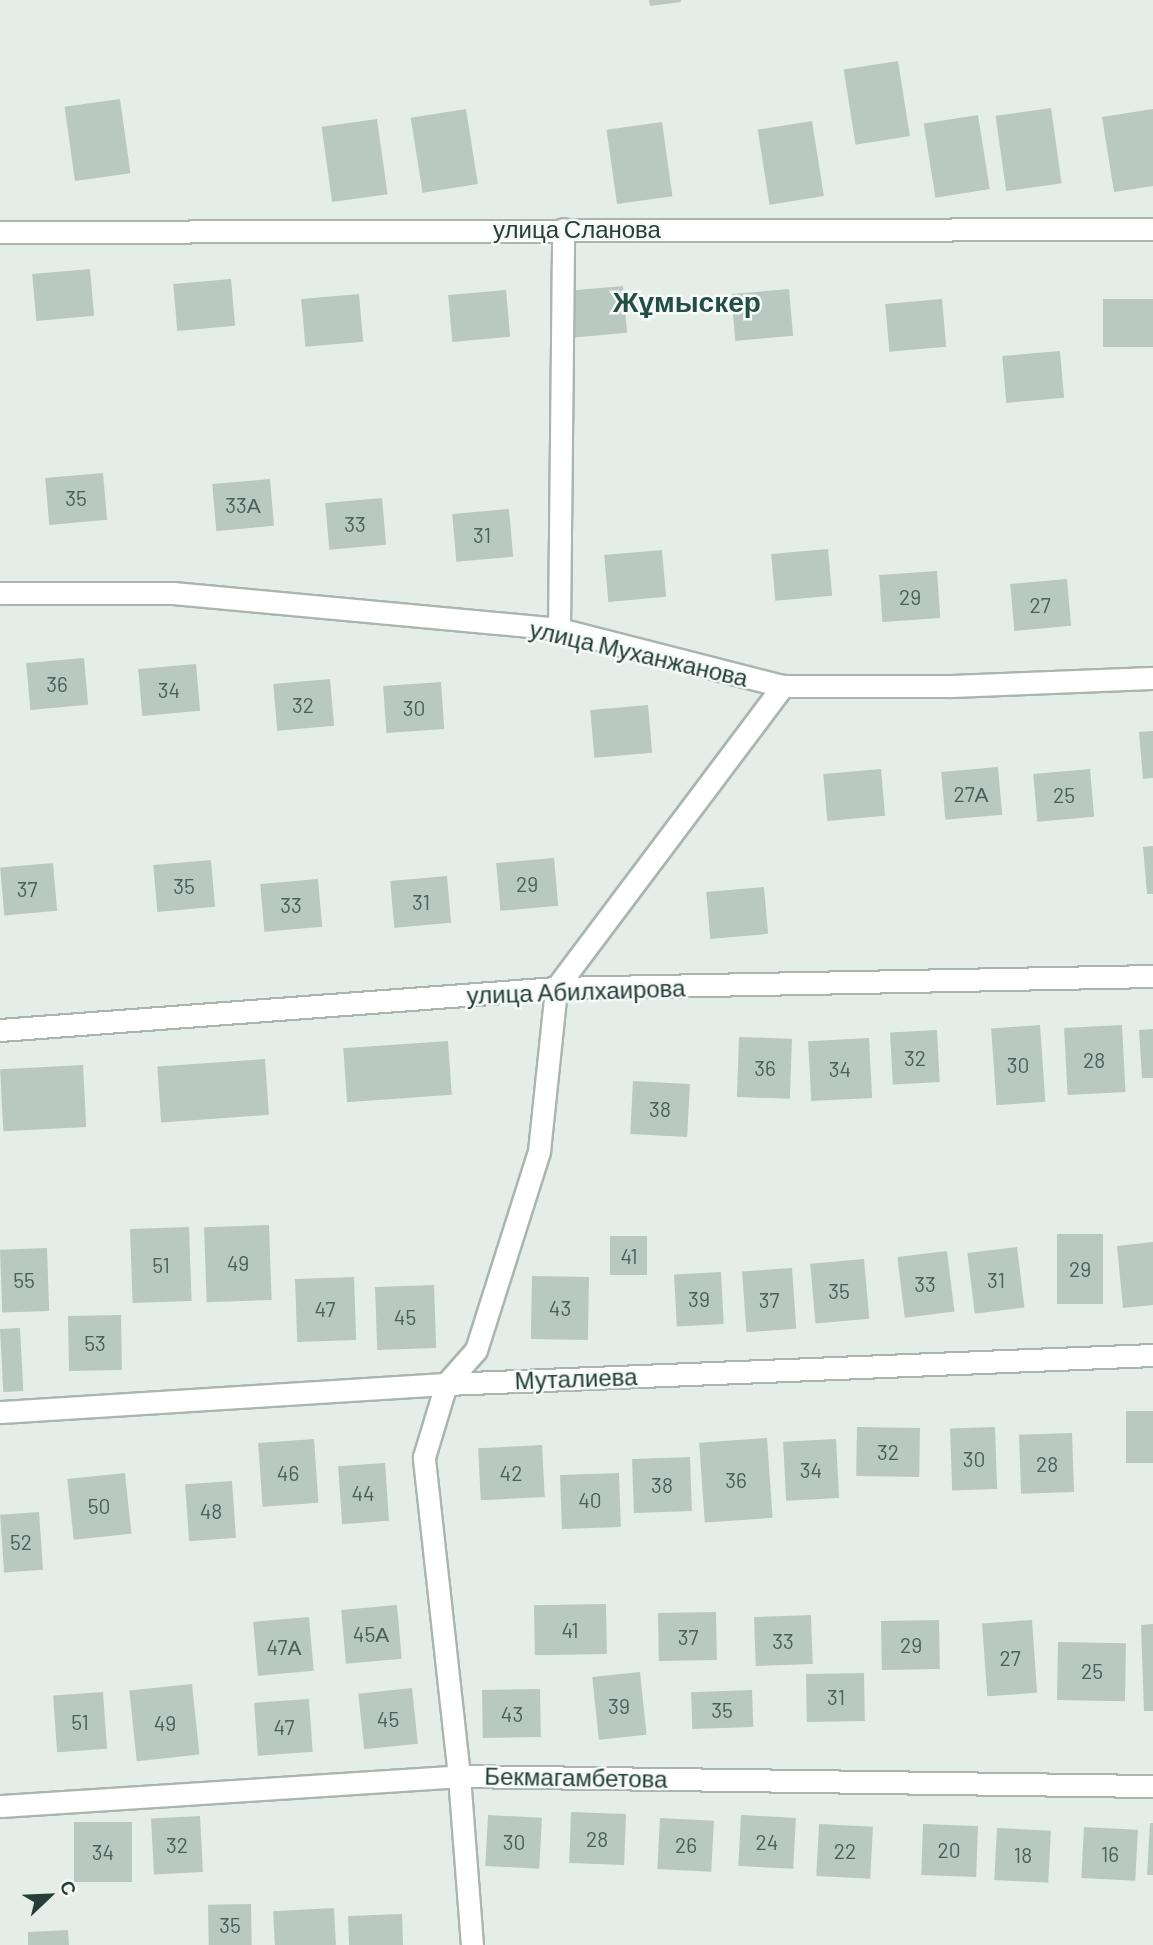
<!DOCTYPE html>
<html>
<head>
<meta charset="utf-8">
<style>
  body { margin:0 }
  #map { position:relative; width:1153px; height:1945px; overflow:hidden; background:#e5ede9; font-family:Barlow,sans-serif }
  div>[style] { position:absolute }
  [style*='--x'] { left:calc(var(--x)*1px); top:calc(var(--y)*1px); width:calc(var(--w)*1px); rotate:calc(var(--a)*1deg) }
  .building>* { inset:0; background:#bac8c2; transform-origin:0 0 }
  .roads { filter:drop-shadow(2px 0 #a8b5b0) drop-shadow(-2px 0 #a8b5b0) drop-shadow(0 2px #a8b5b0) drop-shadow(0 -2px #a8b5b0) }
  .minor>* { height:21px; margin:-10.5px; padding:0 10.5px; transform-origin:10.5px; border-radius:10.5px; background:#fff }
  span { translate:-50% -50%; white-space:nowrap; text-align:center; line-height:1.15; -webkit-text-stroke:5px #f5faf8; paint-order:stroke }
  .number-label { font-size:21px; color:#4a605a }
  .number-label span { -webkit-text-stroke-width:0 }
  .street-label { font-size:24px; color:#253e37 }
  .quarter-label { font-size:28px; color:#234e44; font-weight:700 }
  .north { position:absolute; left:14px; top:1861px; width:70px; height:70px; -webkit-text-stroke:5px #f5faf8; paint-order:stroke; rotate:67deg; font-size:19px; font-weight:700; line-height:28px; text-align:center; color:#253e37 }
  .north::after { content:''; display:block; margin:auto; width:24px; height:32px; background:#253e37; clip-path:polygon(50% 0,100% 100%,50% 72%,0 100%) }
</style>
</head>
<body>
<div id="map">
  <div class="building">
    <i style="clip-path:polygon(649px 0,681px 0,681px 2px,650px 6px)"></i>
    <i style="left:898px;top:61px;width:76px;height:55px;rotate:81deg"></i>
    <i style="left:120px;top:99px;width:75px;height:56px;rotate:82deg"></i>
    <i style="left:1051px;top:108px;width:76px;height:56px;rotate:82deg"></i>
    <i style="left:466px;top:109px;width:76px;height:56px;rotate:81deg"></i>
    <i style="clip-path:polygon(1153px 109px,1153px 186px,1114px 192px,1102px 117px)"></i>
    <i style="left:978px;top:115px;width:75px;height:55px;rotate:81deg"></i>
    <i style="left:377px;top:119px;width:76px;height:56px;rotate:82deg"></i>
    <i style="left:812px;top:121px;width:76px;height:55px;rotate:81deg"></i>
    <i style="left:662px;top:122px;width:75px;height:56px;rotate:82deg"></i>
    <i style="left:90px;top:269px;width:47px;height:58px;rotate:85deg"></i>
    <i style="left:231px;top:279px;width:47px;height:58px;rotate:85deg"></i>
    <i style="left:623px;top:286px;width:47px;height:58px;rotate:85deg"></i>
    <i style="left:789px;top:289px;width:47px;height:58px;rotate:85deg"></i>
    <i style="left:506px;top:290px;width:47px;height:58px;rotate:85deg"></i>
    <i style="left:359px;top:294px;width:48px;height:58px;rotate:85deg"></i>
    <i style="left:942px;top:299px;width:48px;height:57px;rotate:85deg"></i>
    <i style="left:1153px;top:299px;width:48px;height:50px;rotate:90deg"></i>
    <i style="left:1060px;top:351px;width:47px;height:58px;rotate:85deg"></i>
    <i style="left:103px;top:473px;width:47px;height:58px;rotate:85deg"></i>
    <i style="left:270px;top:479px;width:47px;height:58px;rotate:85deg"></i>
    <i style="left:382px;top:498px;width:47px;height:57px;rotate:85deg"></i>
    <i style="left:509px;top:509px;width:48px;height:57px;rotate:85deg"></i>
    <i style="left:828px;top:549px;width:47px;height:57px;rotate:85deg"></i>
    <i style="left:662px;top:550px;width:47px;height:58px;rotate:85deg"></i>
    <i style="left:937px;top:571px;width:47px;height:58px;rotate:86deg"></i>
    <i style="left:1067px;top:579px;width:47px;height:57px;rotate:85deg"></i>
    <i style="left:84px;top:658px;width:47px;height:58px;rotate:85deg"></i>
    <i style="left:196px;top:664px;width:47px;height:58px;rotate:85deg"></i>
    <i style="left:330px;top:679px;width:47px;height:57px;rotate:85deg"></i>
    <i style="left:441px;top:682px;width:47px;height:58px;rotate:86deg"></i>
    <i style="left:648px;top:705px;width:48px;height:58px;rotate:85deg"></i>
    <i style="clip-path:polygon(1153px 731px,1153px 778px,1143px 779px,1139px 732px)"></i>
    <i style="left:998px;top:767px;width:48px;height:57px;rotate:85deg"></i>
    <i style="left:881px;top:769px;width:47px;height:58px;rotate:85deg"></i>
    <i style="left:1090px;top:769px;width:48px;height:57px;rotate:85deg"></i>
    <i style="clip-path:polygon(1153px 846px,1153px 894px,1147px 894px,1143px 847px)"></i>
    <i style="left:554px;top:858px;width:48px;height:58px;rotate:85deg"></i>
    <i style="left:211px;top:860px;width:47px;height:58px;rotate:85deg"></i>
    <i style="left:53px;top:863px;width:48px;height:53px;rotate:85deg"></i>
    <i style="left:447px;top:876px;width:47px;height:57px;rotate:85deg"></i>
    <i style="left:318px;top:879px;width:48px;height:58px;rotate:85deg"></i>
    <i style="left:764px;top:887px;width:47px;height:58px;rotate:85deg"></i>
    <i style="left:1040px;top:1025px;width:77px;height:49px;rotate:86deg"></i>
    <i style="left:1122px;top:1025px;width:67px;height:58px;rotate:87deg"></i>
    <i style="clip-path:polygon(1153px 1029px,1153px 1078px,1142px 1078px,1139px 1030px)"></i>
    <i style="left:937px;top:1030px;width:52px;height:47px;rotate:87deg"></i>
    <i style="left:739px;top:1037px;width:53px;height:60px;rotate:2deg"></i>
    <i style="left:869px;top:1038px;width:60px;height:61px;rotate:87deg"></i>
    <i style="left:448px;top:1041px;width:54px;height:105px;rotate:86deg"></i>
    <i style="left:265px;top:1059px;width:56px;height:108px;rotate:86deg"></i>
    <i style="left:83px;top:1065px;width:62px;height:83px;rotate:87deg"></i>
    <i style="left:633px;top:1081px;width:57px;height:53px;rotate:3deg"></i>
    <i style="left:269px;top:1225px;width:75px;height:65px;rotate:88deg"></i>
    <i style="left:189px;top:1227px;width:74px;height:59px;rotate:88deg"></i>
    <i style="left:1057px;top:1234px;width:46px;height:70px"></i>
    <i style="left:647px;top:1236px;width:39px;height:37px;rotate:90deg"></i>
    <i style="clip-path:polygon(1153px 1242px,1153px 1305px,1123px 1308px,1117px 1246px)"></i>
    <i style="left:1017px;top:1247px;width:61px;height:50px;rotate:83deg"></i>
    <i style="left:47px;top:1248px;width:63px;height:47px;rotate:88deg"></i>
    <i style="left:947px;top:1251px;width:61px;height:50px;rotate:83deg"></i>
    <i style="left:864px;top:1259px;width:60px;height:54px;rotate:85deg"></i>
    <i style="left:792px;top:1268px;width:61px;height:50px;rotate:86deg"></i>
    <i style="left:721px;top:1272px;width:52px;height:47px;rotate:87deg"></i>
    <i style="left:532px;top:1276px;width:57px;height:63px;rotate:1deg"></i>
    <i style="left:354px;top:1277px;width:63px;height:59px;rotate:88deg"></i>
    <i style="left:434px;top:1285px;width:63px;height:59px;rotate:88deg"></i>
    <i style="left:121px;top:1315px;width:55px;height:53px;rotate:89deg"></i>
    <i style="left:20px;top:1328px;width:63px;height:20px;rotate:87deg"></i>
    <i style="left:1153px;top:1411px;width:52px;height:27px;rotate:90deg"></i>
    <i style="left:857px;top:1427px;width:63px;height:49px;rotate:1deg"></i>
    <i style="left:995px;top:1427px;width:62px;height:45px;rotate:88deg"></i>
    <i style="left:1072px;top:1433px;width:59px;height:53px;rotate:88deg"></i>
    <i style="left:767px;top:1438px;width:80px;height:68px;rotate:86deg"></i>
    <i style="left:314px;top:1439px;width:64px;height:56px;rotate:86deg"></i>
    <i style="left:836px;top:1439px;width:59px;height:53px;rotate:87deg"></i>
    <i style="left:542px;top:1445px;width:52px;height:64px;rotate:87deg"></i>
    <i style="left:690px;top:1457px;width:54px;height:58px;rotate:88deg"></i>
    <i style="left:385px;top:1463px;width:58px;height:47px;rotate:86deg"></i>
    <i style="left:125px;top:1473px;width:61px;height:58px;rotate:84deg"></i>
    <i style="left:619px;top:1473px;width:54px;height:59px;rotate:88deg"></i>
    <i style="left:232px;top:1481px;width:57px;height:47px;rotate:86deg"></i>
    <i style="left:39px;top:1512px;width:58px;height:39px;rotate:86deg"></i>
    <i style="left:606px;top:1604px;width:50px;height:72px;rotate:89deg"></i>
    <i style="left:397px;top:1605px;width:54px;height:56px;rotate:85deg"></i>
    <i style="left:716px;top:1612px;width:48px;height:58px;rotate:89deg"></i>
    <i style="left:811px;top:1615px;width:49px;height:57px;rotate:88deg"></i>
    <i style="left:309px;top:1617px;width:54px;height:56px;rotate:85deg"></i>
    <i style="left:939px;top:1620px;width:49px;height:58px;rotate:89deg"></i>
    <i style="left:1032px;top:1620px;width:73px;height:50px;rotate:86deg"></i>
    <i style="clip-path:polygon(1153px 1624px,1153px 1711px,1144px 1711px,1141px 1625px)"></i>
    <i style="left:1058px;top:1642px;width:68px;height:58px;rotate:1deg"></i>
    <i style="left:640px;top:1672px;width:63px;height:48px;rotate:84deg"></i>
    <i style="left:864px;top:1673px;width:48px;height:58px;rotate:89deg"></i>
    <i style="left:192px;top:1684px;width:71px;height:63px;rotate:84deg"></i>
    <i style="left:412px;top:1688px;width:56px;height:54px;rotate:84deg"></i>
    <i style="left:540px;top:1689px;width:48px;height:58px;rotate:89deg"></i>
    <i style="left:752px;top:1690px;width:37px;height:61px;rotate:88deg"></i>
    <i style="left:103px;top:1692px;width:57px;height:50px;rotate:86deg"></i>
    <i style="left:309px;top:1699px;width:53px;height:55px;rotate:86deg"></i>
    <i style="left:571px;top:1812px;width:55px;height:51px;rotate:2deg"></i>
    <i style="left:488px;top:1815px;width:54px;height:51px;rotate:3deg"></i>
    <i style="left:741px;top:1815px;width:55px;height:51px;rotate:3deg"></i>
    <i style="left:200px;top:1816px;width:56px;height:49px;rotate:87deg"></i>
    <i style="left:660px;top:1818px;width:54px;height:51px;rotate:3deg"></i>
    <i style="left:74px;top:1822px;width:58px;height:60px"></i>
    <i style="clip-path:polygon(1150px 1823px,1153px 1823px,1153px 1875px,1147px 1875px)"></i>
    <i style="left:819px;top:1824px;width:54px;height:52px;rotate:3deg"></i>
    <i style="left:923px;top:1824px;width:55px;height:51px;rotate:2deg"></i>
    <i style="left:1084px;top:1827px;width:54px;height:51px;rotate:3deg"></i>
    <i style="left:997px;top:1828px;width:54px;height:52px;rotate:3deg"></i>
    <i style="left:251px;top:1904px;width:41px;height:43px;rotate:89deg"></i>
    <i style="left:334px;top:1908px;width:37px;height:61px;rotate:87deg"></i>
    <i style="left:402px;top:1914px;width:31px;height:54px;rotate:88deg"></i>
    <i style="clip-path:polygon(68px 1930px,69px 1945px,28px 1945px,28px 1932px)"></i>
  </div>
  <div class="roads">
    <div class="minor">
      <i style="--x:0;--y:232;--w:1153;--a:-0.15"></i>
      <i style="--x:0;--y:593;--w:173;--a:0"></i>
      <i style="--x:173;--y:593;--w:388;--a:5.3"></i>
      <i style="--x:559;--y:629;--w:231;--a:14.3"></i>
      <i style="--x:783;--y:686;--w:167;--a:0"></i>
      <i style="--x:950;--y:686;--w:203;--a:-2.3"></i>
      <i style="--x:559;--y:629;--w:400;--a:-89.4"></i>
      <i style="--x:0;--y:1030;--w:558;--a:-4.32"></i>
      <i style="--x:556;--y:988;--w:597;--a:-1.15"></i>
      <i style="--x:0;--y:1412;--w:447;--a:-3.6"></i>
      <i style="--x:446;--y:1384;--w:708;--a:-2.35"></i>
      <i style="--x:0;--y:1806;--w:460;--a:-3.7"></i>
      <i style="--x:459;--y:1776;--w:694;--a:0.83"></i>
      <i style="--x:472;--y:1945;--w:169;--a:-94.4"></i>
      <i style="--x:459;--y:1776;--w:321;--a:-96.3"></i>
      <i style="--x:424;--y:1457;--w:76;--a:-73.2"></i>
      <i style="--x:446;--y:1384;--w:45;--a:-48.6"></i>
      <i style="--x:476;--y:1350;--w:209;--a:-72.4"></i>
      <i style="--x:539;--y:1151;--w:164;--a:-84"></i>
      <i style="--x:556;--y:988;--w:378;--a:-53.1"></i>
    </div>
  </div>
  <div class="number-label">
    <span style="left:76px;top:498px">35</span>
    <span style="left:243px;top:505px">33А</span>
    <span style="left:355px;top:524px">33</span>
    <span style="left:482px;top:535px">31</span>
    <span style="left:910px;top:597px">29</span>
    <span style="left:1040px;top:605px">27</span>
    <span style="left:57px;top:684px">36</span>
    <span style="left:169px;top:690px">34</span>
    <span style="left:303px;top:705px">32</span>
    <span style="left:414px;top:708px">30</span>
    <span style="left:971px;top:794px">27А</span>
    <span style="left:1064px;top:795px">25</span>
    <span style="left:527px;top:884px">29</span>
    <span style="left:184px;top:886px">35</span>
    <span style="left:27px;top:889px">37</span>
    <span style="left:421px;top:902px">31</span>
    <span style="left:291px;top:905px">33</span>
    <span style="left:915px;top:1058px">32</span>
    <span style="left:1094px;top:1060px">28</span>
    <span style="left:1018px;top:1065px">30</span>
    <span style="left:765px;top:1068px">36</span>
    <span style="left:840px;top:1069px">34</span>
    <span style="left:660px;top:1109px">38</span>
    <span style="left:629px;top:1256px">41</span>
    <span style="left:238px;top:1263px">49</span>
    <span style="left:161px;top:1265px">51</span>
    <span style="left:1080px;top:1269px">29</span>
    <span style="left:24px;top:1280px">55</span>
    <span style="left:996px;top:1280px">31</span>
    <span style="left:925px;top:1284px">33</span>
    <span style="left:839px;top:1291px">35</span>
    <span style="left:699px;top:1299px">39</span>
    <span style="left:769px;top:1300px">37</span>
    <span style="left:560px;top:1308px">43</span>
    <span style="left:325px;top:1309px">47</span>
    <span style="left:405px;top:1317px">45</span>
    <span style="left:95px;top:1343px">53</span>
    <span style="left:888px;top:1452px">32</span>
    <span style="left:974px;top:1459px">30</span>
    <span style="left:1047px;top:1464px">28</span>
    <span style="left:811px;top:1470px">34</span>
    <span style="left:288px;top:1473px">46</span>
    <span style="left:511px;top:1473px">42</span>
    <span style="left:736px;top:1480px">36</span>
    <span style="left:662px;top:1485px">38</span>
    <span style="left:363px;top:1493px">44</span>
    <span style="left:590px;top:1500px">40</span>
    <span style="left:99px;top:1506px">50</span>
    <span style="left:211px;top:1511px">48</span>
    <span style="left:21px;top:1542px">52</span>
    <span style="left:570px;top:1630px">41</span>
    <span style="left:371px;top:1634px">45А</span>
    <span style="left:688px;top:1637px">37</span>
    <span style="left:783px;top:1641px">33</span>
    <span style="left:911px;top:1645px">29</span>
    <span style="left:284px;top:1647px">47А</span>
    <span style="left:1010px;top:1658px">27</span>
    <span style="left:1092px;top:1671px">25</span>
    <span style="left:836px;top:1697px">31</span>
    <span style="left:619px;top:1706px">39</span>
    <span style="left:722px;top:1710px">35</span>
    <span style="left:512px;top:1714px">43</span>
    <span style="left:388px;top:1719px">45</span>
    <span style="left:80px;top:1722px">51</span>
    <span style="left:165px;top:1723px">49</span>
    <span style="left:284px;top:1727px">47</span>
    <span style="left:597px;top:1839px">28</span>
    <span style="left:514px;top:1842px">30</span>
    <span style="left:767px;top:1842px">24</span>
    <span style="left:177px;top:1845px">32</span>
    <span style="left:686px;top:1845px">26</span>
    <span style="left:949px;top:1850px">20</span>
    <span style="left:845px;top:1851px">22</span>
    <span style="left:103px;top:1852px">34</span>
    <span style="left:1110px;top:1854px">16</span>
    <span style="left:1023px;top:1855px">18</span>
    <span style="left:230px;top:1925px">35</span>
  </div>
  <div class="street-label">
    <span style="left:577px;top:229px">улица Сланова</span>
    <span style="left:639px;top:653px;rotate:13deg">улица Муханжанова</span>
    <span style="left:576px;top:991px;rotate:-2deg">улица Абилхаирова</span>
    <span style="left:576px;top:1378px;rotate:-2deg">Муталиева</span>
    <span style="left:576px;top:1777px;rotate:1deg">Бекмагамбетова</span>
  </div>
  <div class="quarter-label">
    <span style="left:687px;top:301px">Жұмыскер</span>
  </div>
  <div class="north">С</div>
</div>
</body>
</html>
